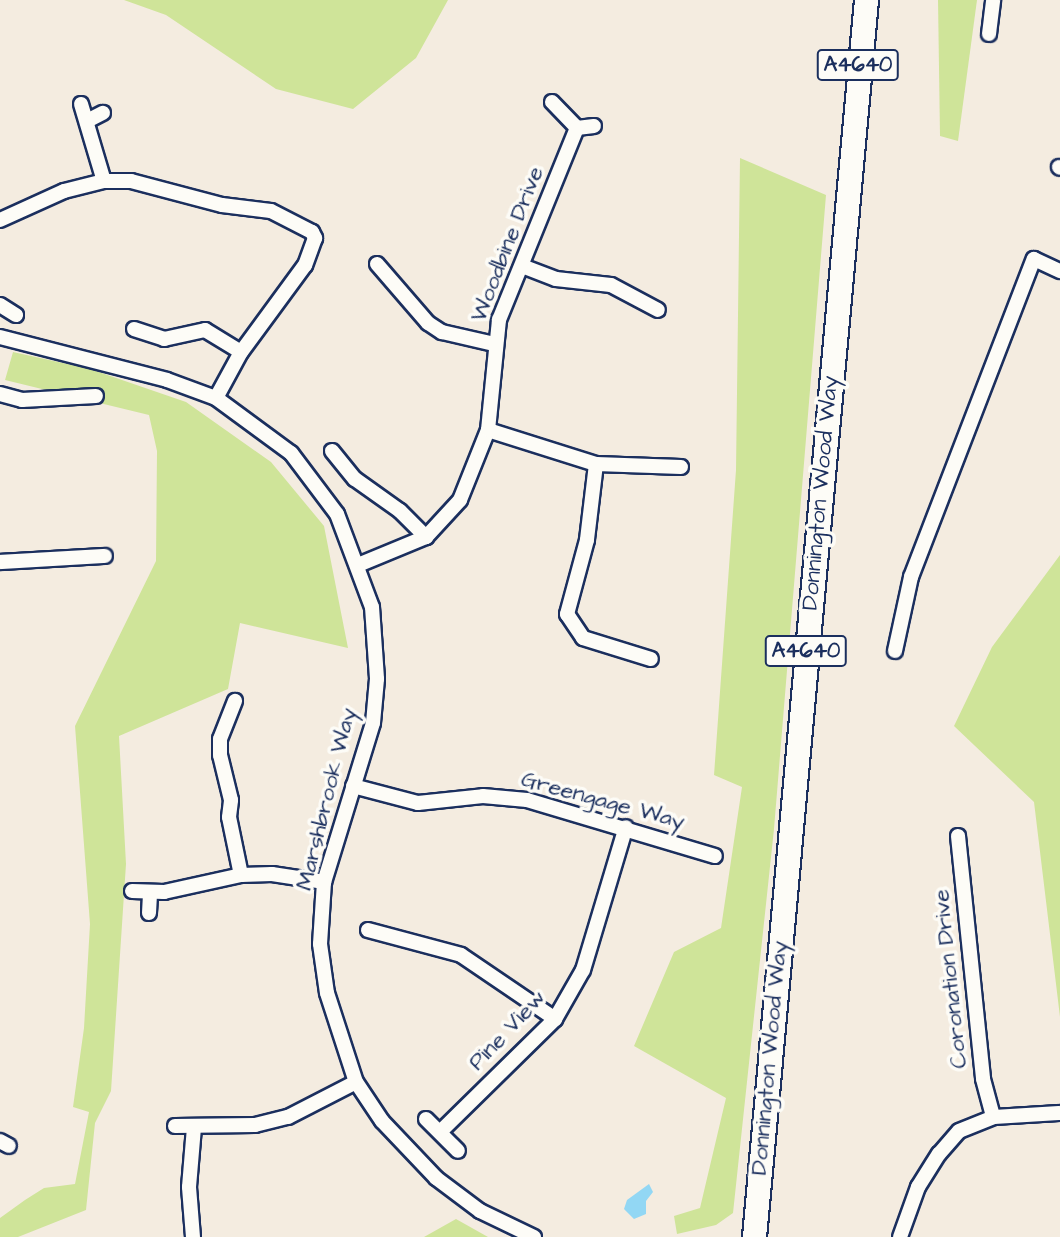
<!DOCTYPE html>
<html>
<head>
<meta charset="utf-8">
<style>
  body { margin:0 }
  #map { position:relative; width:1060px; height:1237px; overflow:hidden; background:#f4ece0; font-family:"Architects Daughter",sans-serif }
  div>[style] { position:absolute }
  [style*='--x'] { left:calc(var(--x)*1px); top:calc(var(--y)*1px); width:calc(var(--w)*1px); rotate:calc(var(--a)*1deg) }
  .green>* { inset:0; background:#cfe499 }
  .water>* { inset:0; background:#92d7f4 }
  .roads { filter:drop-shadow(2px 0 #1b2f5e) drop-shadow(-2px 0 #1b2f5e) drop-shadow(0 2px #1b2f5e) drop-shadow(0 -2px #1b2f5e) }
  .street>* { height:14px; margin:-7px; padding:0 7px; transform-origin:7px; border-radius:7px; background:#fdfcf7 }
  .primary>* { height:23px; margin:-11.5px; padding:0 11.5px; transform-origin:11.5px; border-radius:11.5px; background:#fdfcf7 }
  span { translate:-50% -50%; white-space:nowrap; text-align:center; line-height:1.15; -webkit-text-stroke:7px #fdfcf7; paint-order:stroke }
  .shield-label span { padding:2px 5px; background:#fdfcf7; border:2px solid; border-radius:5px; -webkit-text-stroke-width:0 }
  .shield-label { font-size:21px; color:#1b2f5e; font-weight:700 }
  .street-label { font-size:23px; color:#1b2f5e }
</style>
</head>
<body>
<div id="map">
  <div class="green">
    <i style="clip-path:polygon(124px 0,448px 0,416px 58px,353px 109px,276px 89px,166px 15px)"></i>
    <i style="clip-path:polygon(938px 0,977px 0,958px 141px,940px 136px)"></i>
    <i style="clip-path:polygon(740px 158px,826px 195px,774px 829px,733px 1213px,716px 1225px,677px 1234px,674px 1216px,700px 1208px,726px 1098px,634px 1046px,674px 952px,721px 928px,742px 787px,714px 775px,736px 470px)"></i>
    <i style="clip-path:polygon(13px 352px,90px 369px,186px 402px,271px 462px,324px 526px,348px 648px,240px 623px,228px 689px,119px 736px,126px 864px,111px 1091px,95px 1123px,86px 1210px,18px 1237px,0 1237px,0 1218px,25px 1200px,44px 1188px,75px 1184px,89px 1112px,73px 1107px,84px 1028px,90px 924px,75px 726px,156px 561px,157px 451px,149px 415px,5px 380px)"></i>
    <i style="clip-path:polygon(1060px 555px,1060px 1017px,1034px 802px,954px 726px,992px 647px)"></i>
    <i style="clip-path:polygon(456px 1219px,488px 1237px,424px 1237px)"></i>
  </div>
  <div class="water">
    <i style="clip-path:polygon(649px 1184px,653px 1192px,646px 1201px,646px 1214px,634px 1219px,624px 1209px,627px 1200px)"></i>
  </div>
  <div class="roads">
    <div class="street">
      <i style="--x:989;--y:34;--w:34;--a:-83"></i>
      <i style="--x:552;--y:102;--w:36;--a:46"></i>
      <i style="--x:577;--y:128;--w:17;--a:-7"></i>
      <i style="--x:81;--y:104;--w:80;--a:73.4"></i>
      <i style="--x:87;--y:121;--w:18;--a:-27"></i>
      <i style="--x:1059;--y:167;--w:1;--a:45"></i>
      <i style="--x:0;--y:220;--w:70;--a:-24.4"></i>
      <i style="--x:64;--y:191;--w:41;--a:-14"></i>
      <i style="--x:104;--y:181;--w:27;--a:0"></i>
      <i style="--x:131;--y:181;--w:94;--a:14.8"></i>
      <i style="--x:222;--y:205;--w:49;--a:7"></i>
      <i style="--x:271;--y:211;--w:46;--a:27.1"></i>
      <i style="--x:312;--y:232;--w:7;--a:63"></i>
      <i style="--x:315;--y:238;--w:29;--a:110"></i>
      <i style="--x:305;--y:265;--w:108;--a:126.3"></i>
      <i style="--x:241;--y:352;--w:52;--a:118.5"></i>
      <i style="--x:377;--y:264;--w:78;--a:49.2"></i>
      <i style="--x:428;--y:323;--w:17;--a:33"></i>
      <i style="--x:442;--y:332;--w:53;--a:13"></i>
      <i style="--x:522;--y:266;--w:36;--a:21"></i>
      <i style="--x:556;--y:279;--w:55;--a:6.2"></i>
      <i style="--x:611;--y:285;--w:53;--a:28"></i>
      <i style="--x:0;--y:305;--w:19;--a:32"></i>
      <i style="--x:134;--y:329;--w:32;--a:18"></i>
      <i style="--x:164;--y:339;--w:42;--a:-12.4"></i>
      <i style="--x:205;--y:330;--w:42;--a:31.4"></i>
      <i style="--x:0;--y:337;--w:172;--a:14.4"></i>
      <i style="--x:167;--y:380;--w:52;--a:20.2"></i>
      <i style="--x:216;--y:398;--w:93;--a:36.3"></i>
      <i style="--x:291;--y:453;--w:76;--a:53"></i>
      <i style="--x:337;--y:514;--w:99;--a:69.4"></i>
      <i style="--x:372;--y:607;--w:72;--a:86"></i>
      <i style="--x:377;--y:679;--w:44;--a:95.2"></i>
      <i style="--x:373;--y:723;--w:166;--a:107.1"></i>
      <i style="--x:324;--y:882;--w:62;--a:93.7"></i>
      <i style="--x:320;--y:944;--w:49;--a:81.9"></i>
      <i style="--x:327;--y:993;--w:94;--a:72"></i>
      <i style="--x:356;--y:1082;--w:47;--a:56.3"></i>
      <i style="--x:382;--y:1121;--w:79;--a:46.5"></i>
      <i style="--x:436;--y:1178;--w:55;--a:36.9"></i>
      <i style="--x:480;--y:1211;--w:60;--a:25.7"></i>
      <i style="--x:0;--y:394;--w:23;--a:15"></i>
      <i style="--x:22;--y:400;--w:74;--a:-3.1"></i>
      <i style="--x:488;--y:430;--w:113;--a:17.5"></i>
      <i style="--x:596;--y:464;--w:85;--a:2"></i>
      <i style="--x:332;--y:451;--w:36;--a:51"></i>
      <i style="--x:355;--y:479;--w:55;--a:35.4"></i>
      <i style="--x:400;--y:511;--w:37;--a:45"></i>
      <i style="--x:596;--y:464;--w:77;--a:96.8"></i>
      <i style="--x:587;--y:540;--w:77;--a:105.1"></i>
      <i style="--x:567;--y:614;--w:29;--a:56"></i>
      <i style="--x:583;--y:638;--w:71;--a:17.2"></i>
      <i style="--x:0;--y:562;--w:105;--a:-3.3"></i>
      <i style="--x:358;--y:565;--w:74;--a:-22.4"></i>
      <i style="--x:426;--y:537;--w:50;--a:-47.4"></i>
      <i style="--x:460;--y:500;--w:75;--a:-68.2"></i>
      <i style="--x:488;--y:430;--w:111;--a:-84.3"></i>
      <i style="--x:499;--y:320;--w:207;--a:-67.9"></i>
      <i style="--x:895;--y:651;--w:76;--a:-77.8"></i>
      <i style="--x:911;--y:577;--w:341;--a:-68.9"></i>
      <i style="--x:1034;--y:259;--w:29;--a:25"></i>
      <i style="--x:353;--y:786;--w:67;--a:14.7"></i>
      <i style="--x:418;--y:803;--w:65;--a:-6.1"></i>
      <i style="--x:483;--y:796;--w:44;--a:5.2"></i>
      <i style="--x:527;--y:800;--w:196;--a:16.6"></i>
      <i style="--x:958;--y:836;--w:244;--a:84.1"></i>
      <i style="--x:983;--y:1079;--w:39;--a:75"></i>
      <i style="--x:993;--y:1117;--w:67;--a:-3.4"></i>
      <i style="--x:241;--y:875;--w:31;--a:-2"></i>
      <i style="--x:272;--y:874;--w:53;--a:8.7"></i>
      <i style="--x:132;--y:891;--w:32;--a:2"></i>
      <i style="--x:164;--y:892;--w:79;--a:-12.4"></i>
      <i style="--x:241;--y:875;--w:59;--a:-101.7"></i>
      <i style="--x:229;--y:817;--w:17;--a:-83"></i>
      <i style="--x:231;--y:800;--w:46;--a:-103.7"></i>
      <i style="--x:220;--y:755;--w:16;--a:-90"></i>
      <i style="--x:220;--y:739;--w:41;--a:-68.5"></i>
      <i style="--x:149;--y:913;--w:20;--a:-87"></i>
      <i style="--x:368;--y:930;--w:96;--a:15"></i>
      <i style="--x:461;--y:955;--w:114;--a:34.2"></i>
      <i style="--x:426;--y:1119;--w:45;--a:45"></i>
      <i style="--x:175;--y:1126;--w:80;--a:-0.7"></i>
      <i style="--x:255;--y:1125;--w:34;--a:-14"></i>
      <i style="--x:288;--y:1117;--w:76;--a:-27.2"></i>
      <i style="--x:440;--y:1132;--w:161;--a:-44.5"></i>
      <i style="--x:555;--y:1019;--w:56;--a:-60.3"></i>
      <i style="--x:583;--y:970;--w:149;--a:-73.3"></i>
      <i style="--x:0;--y:1141;--w:10;--a:29"></i>
      <i style="--x:193;--y:1237;--w:50;--a:-94.6"></i>
      <i style="--x:189;--y:1187;--w:60;--a:-85.2"></i>
      <i style="--x:900;--y:1237;--w:53;--a:-70.2"></i>
      <i style="--x:918;--y:1187;--w:39;--a:-58"></i>
      <i style="--x:939;--y:1154;--w:30;--a:-49"></i>
      <i style="--x:959;--y:1131;--w:37;--a:-22"></i>
    </div>
    <div class="primary">
      <i style="--x:754;--y:1237;--w:1242;--a:-84.83"></i>
    </div>
  </div>
  <div class="shield-label">
    <span style="left:858px;top:65px">A4640</span>
    <span style="left:806px;top:651px">A4640</span>
  </div>
  <div class="street-label">
    <span style="left:507px;top:244px;rotate:-69deg">Woodbine Drive</span>
    <span style="left:820px;top:493px;rotate:-85deg">Donnington Wood Way</span>
    <span style="left:326px;top:799px;rotate:-76deg">Marshbrook Way</span>
    <span style="left:603px;top:800px;rotate:15deg">Greengage Way</span>
    <span style="left:950px;top:979px;rotate:-96deg">Coronation Drive</span>
    <span style="left:507px;top:1030px;rotate:-47deg">Pine View</span>
    <span style="left:769px;top:1058px;rotate:-85deg">Donnington Wood Way</span>
  </div>
</div>
</body>
</html>
